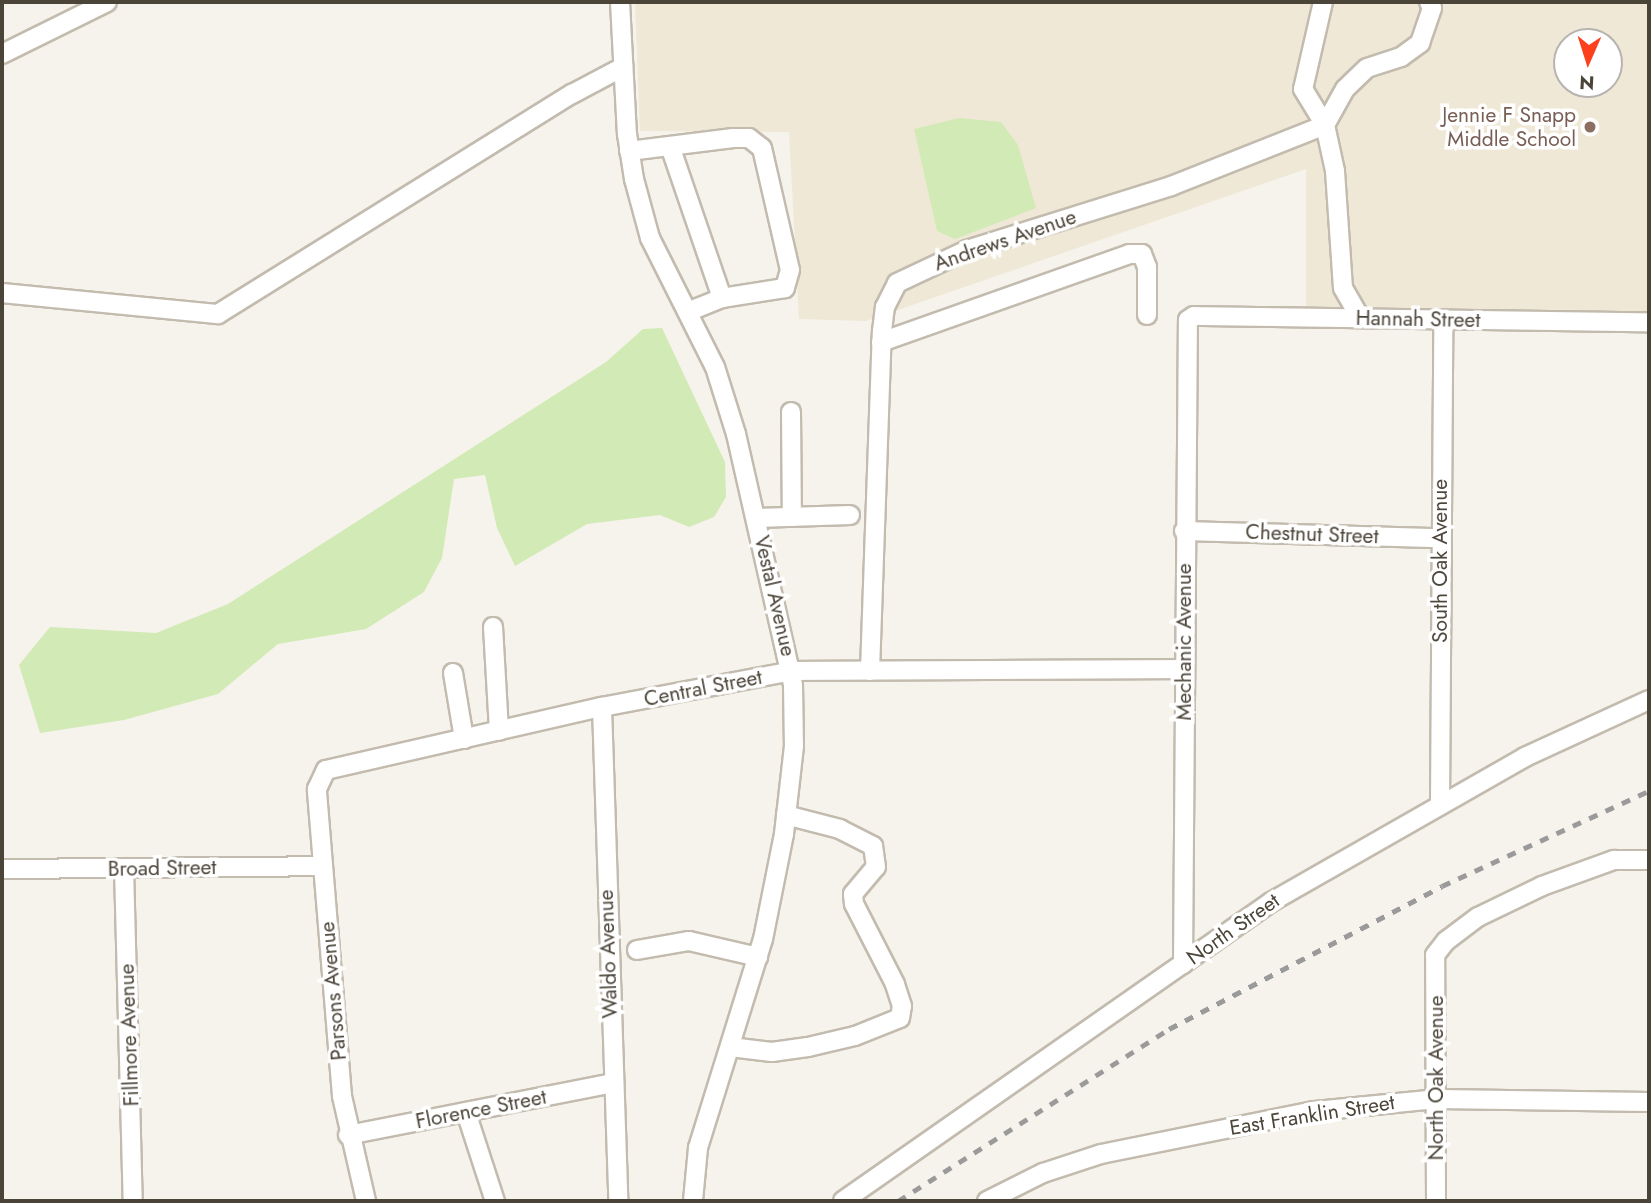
<!DOCTYPE html>
<html>
<head>
<meta charset="utf-8">
<style>
  body { margin:0 }
  #map { position:relative; width:1651px; height:1203px; overflow:hidden; background:#f6f3ec; font-family:Jost,sans-serif }
  div>[style] { position:absolute }
  [style*='--x'] { left:calc(var(--x)*1px); top:calc(var(--y)*1px); width:calc(var(--w)*1px); rotate:calc(var(--a)*1deg) }
  .education>* { inset:0; background:#efe8d6 }
  .green>* { inset:0; background:#d2eab5 }
  .roads { filter:drop-shadow(2px 0 #c2bbae) drop-shadow(-2px 0 #c2bbae) drop-shadow(0 2px #c2bbae) drop-shadow(0 -2px #c2bbae) }
  .minor>* { height:18px; margin:-9px; padding:0 9px; transform-origin:9px; border-radius:9px; background:#fff }
  .rail>* { height:5px; margin-top:-2.5px; transform-origin:0; background:repeating-linear-gradient(90deg,#9a9a9a 0 9px,transparent 0 18px) }
  .dots>* { width:19px; height:19px; translate:-50% -50%; box-sizing:border-box; border:4px solid #fff; border-radius:50% }
  span { translate:-50% -50%; white-space:nowrap; text-align:center; line-height:1.15; -webkit-text-stroke:7px #fff; paint-order:stroke }
  .education-label { font-size:21px; color:#785e54 }
  .right { translate:-100% -50%; text-align:right }
  .street-label { font-size:21px; color:#4b4439 }
  .frame { position:absolute; inset:0; border:4px solid #4b4439; pointer-events:none }
  .north { position:absolute; left:1553px; top:28px; width:70px; height:70px; box-sizing:border-box; background:#fff; border:2px solid #b7b4b0; border-radius:50%; rotate:183deg; font-size:19px; font-weight:700; line-height:28px; text-align:center; color:#4b4439 }
  .north::after { content:''; display:block; margin:auto; width:24px; height:32px; background:#fc3f1d; clip-path:polygon(50% 0,100% 100%,50% 72%,0 100%) }
</style>
</head>
<body>
<div id="map">
  <div class="education">
    <i style="clip-path:polygon(evenodd,635px 2px,1649px 2px,1649px 312px,1306px 309px,1306px 169px,866px 321px,799px 319px,789px 132px,640px 131px,635px 2px,1567px 42px,1609px 42px,1609px 84px,1567px 84px,1567px 42px)"></i>
  </div>
  <div class="green">
    <i style="clip-path:polygon(959px 118px,1001px 122px,1018px 145px,1036px 208px,955px 239px,937px 231px,914px 129px)"></i>
    <i style="clip-path:polygon(662px 328px,725px 462px,726px 497px,714px 517px,689px 527px,660px 515px,587px 524px,515px 566px,497px 528px,485px 475px,454px 479px,442px 558px,424px 592px,366px 629px,278px 644px,218px 694px,124px 720px,40px 733px,19px 665px,50px 627px,156px 633px,228px 604px,606px 362px,643px 329px)"></i>
  </div>
  <div class="roads">
    <div class="minor">
      <i style="--x:620;--y:2;--w:132;--a:87"></i>
      <i style="--x:627;--y:134;--w:46;--a:81.2"></i>
      <i style="--x:634;--y:179;--w:61;--a:74.8"></i>
      <i style="--x:650;--y:238;--w:144;--a:63.3"></i>
      <i style="--x:715;--y:367;--w:70;--a:72.6"></i>
      <i style="--x:736;--y:434;--w:257;--a:77.2"></i>
      <i style="--x:793;--y:685;--w:61;--a:89.1"></i>
      <i style="--x:794;--y:746;--w:89;--a:96.5"></i>
      <i style="--x:784;--y:834;--w:107;--a:101.3"></i>
      <i style="--x:763;--y:939;--w:219;--a:107.3"></i>
      <i style="--x:698;--y:1148;--w:53;--a:95.4"></i>
      <i style="--x:1323;--y:2;--w:89;--a:102.9"></i>
      <i style="--x:1303;--y:89;--w:42;--a:58.6"></i>
      <i style="--x:1325;--y:125;--w:47;--a:77.7"></i>
      <i style="--x:1335;--y:171;--w:117;--a:86.1"></i>
      <i style="--x:1343;--y:288;--w:34;--a:60"></i>
      <i style="--x:2;--y:54;--w:117;--a:-26.3"></i>
      <i style="--x:1325;--y:125;--w:41;--a:-60.9"></i>
      <i style="--x:1345;--y:89;--w:30;--a:-44"></i>
      <i style="--x:1367;--y:68;--w:36;--a:-18"></i>
      <i style="--x:1401;--y:57;--w:24;--a:-36"></i>
      <i style="--x:1420;--y:43;--w:37;--a:-71"></i>
      <i style="--x:1432;--y:8;--w:7;--a:-117"></i>
      <i style="--x:670;--y:146;--w:161;--a:71.1"></i>
      <i style="--x:629;--y:151;--w:105;--a:-7.1"></i>
      <i style="--x:733;--y:138;--w:16;--a:0"></i>
      <i style="--x:749;--y:138;--w:16;--a:38"></i>
      <i style="--x:762;--y:148;--w:125;--a:77.1"></i>
      <i style="--x:790;--y:270;--w:19;--a:106"></i>
      <i style="--x:785;--y:288;--w:64;--a:171"></i>
      <i style="--x:722;--y:298;--w:37;--a:158"></i>
      <i style="--x:2;--y:293;--w:217;--a:5.6"></i>
      <i style="--x:218;--y:314;--w:417;--a:-31.9"></i>
      <i style="--x:572;--y:94;--w:58;--a:-27.9"></i>
      <i style="--x:881;--y:342;--w:263;--a:-19.5"></i>
      <i style="--x:1129;--y:254;--w:13;--a:0"></i>
      <i style="--x:1142;--y:254;--w:14;--a:69"></i>
      <i style="--x:1147;--y:267;--w:48;--a:90"></i>
      <i style="--x:791;--y:412;--w:105;--a:89.5"></i>
      <i style="--x:757;--y:518;--w:93;--a:-1.8"></i>
      <i style="--x:1184;--y:531;--w:256;--a:1.6"></i>
      <i style="--x:493;--y:627;--w:104;--a:86.7"></i>
      <i style="--x:870;--y:671;--w:340;--a:-88"></i>
      <i style="--x:882;--y:331;--w:24;--a:-83"></i>
      <i style="--x:885;--y:307;--w:27;--a:-63"></i>
      <i style="--x:897;--y:283;--w:77;--a:-25.2"></i>
      <i style="--x:967;--y:250;--w:214;--a:-17.4"></i>
      <i style="--x:1171;--y:186;--w:166;--a:-21.6"></i>
      <i style="--x:453;--y:673;--w:67;--a:80.5"></i>
      <i style="--x:602;--y:707;--w:494;--a:88.1"></i>
      <i style="--x:1440;--y:804;--w:485;--a:-89.6"></i>
      <i style="--x:124;--y:868;--w:333;--a:88.5"></i>
      <i style="--x:2;--y:869;--w:320;--a:-0.5"></i>
      <i style="--x:637;--y:950;--w:53;--a:-9.8"></i>
      <i style="--x:689;--y:941;--w:71;--a:13.1"></i>
      <i style="--x:1183;--y:964;--w:644;--a:-89.56"></i>
      <i style="--x:1188;--y:320;--w:7;--a:-34"></i>
      <i style="--x:1194;--y:316;--w:455;--a:0.8"></i>
      <i style="--x:730;--y:1047;--w:42;--a:6.8"></i>
      <i style="--x:772;--y:1052;--w:36;--a:-8"></i>
      <i style="--x:808;--y:1047;--w:48;--a:-13.2"></i>
      <i style="--x:855;--y:1036;--w:48;--a:-21.8"></i>
      <i style="--x:900;--y:1018;--w:12;--a:-81"></i>
      <i style="--x:902;--y:1006;--w:23;--a:-108"></i>
      <i style="--x:895;--y:984;--w:90;--a:-117.1"></i>
      <i style="--x:854;--y:904;--w:10;--a:-96"></i>
      <i style="--x:853;--y:894;--w:35;--a:-50"></i>
      <i style="--x:876;--y:867;--w:21;--a:-98"></i>
      <i style="--x:873;--y:846;--w:37;--a:-153"></i>
      <i style="--x:840;--y:829;--w:56;--a:-165.5"></i>
      <i style="--x:466;--y:1112;--w:94;--a:72"></i>
      <i style="--x:348;--y:1135;--w:271;--a:-11.1"></i>
      <i style="--x:366;--y:1201;--w:108;--a:-102.9"></i>
      <i style="--x:342;--y:1096;--w:308;--a:-94.7"></i>
      <i style="--x:317;--y:789;--w:21;--a:-65"></i>
      <i style="--x:326;--y:770;--w:283;--a:-12.9"></i>
      <i style="--x:602;--y:707;--w:193;--a:-10.7"></i>
      <i style="--x:792;--y:671;--w:392;--a:-0.3"></i>
      <i style="--x:843;--y:1201;--w:522;--a:-34.94"></i>
      <i style="--x:1271;--y:902;--w:292;--a:-29.7"></i>
      <i style="--x:1525;--y:757;--w:136;--a:-24.7"></i>
      <i style="--x:987;--y:1201;--w:63;--a:-26.6"></i>
      <i style="--x:1043;--y:1173;--w:61;--a:-18.1"></i>
      <i style="--x:1101;--y:1154;--w:218;--a:-11.4"></i>
      <i style="--x:1315;--y:1111;--w:124;--a:-5.6"></i>
      <i style="--x:1438;--y:1099;--w:211;--a:0.8"></i>
      <i style="--x:1436;--y:1201;--w:246;--a:-90.2"></i>
      <i style="--x:1435;--y:955;--w:18;--a:-52"></i>
      <i style="--x:1446;--y:941;--w:40;--a:-37"></i>
      <i style="--x:1478;--y:917;--w:71;--a:-25.8"></i>
      <i style="--x:1542;--y:886;--w:77;--a:-19.9"></i>
      <i style="--x:1614;--y:860;--w:35;--a:0"></i>
    </div>
  </div>
  <div class="rail">
    <i style="--x:898;--y:1201;--w:321;--a:-32.4"></i>
    <i style="--x:1169;--y:1029;--w:308;--a:-27.6"></i>
    <i style="--x:1442;--y:886;--w:228;--a:-24.7"></i>
  </div>
  <div class="dots">
    <i style="left:1590px;top:127px;background:#8d6e63"></i>
  </div>
  <div class="education-label">
    <span class="right" style="left:1576px;top:127px">Jennie F Snapp<br>Middle School</span>
  </div>
  <div class="street-label">
    <span style="left:1005px;top:240px;rotate:-19deg">Andrews Avenue</span>
    <span style="left:1418px;top:319px;rotate:1deg">Hannah Street</span>
    <span style="left:1312px;top:534px;rotate:2deg">Chestnut Street</span>
    <span style="left:1440px;top:561px;rotate:-90deg">South Oak Avenue</span>
    <span style="left:775px;top:596px;rotate:77deg">Vestal Avenue</span>
    <span style="left:1184px;top:642px;rotate:-90deg">Mechanic Avenue</span>
    <span style="left:703px;top:688px;rotate:-11deg">Central Street</span>
    <span style="left:162px;top:868px;rotate:-1deg">Broad Street</span>
    <span style="left:1233px;top:929px;rotate:-35deg">North Street</span>
    <span style="left:608px;top:954px;rotate:-92deg">Waldo Avenue</span>
    <span style="left:333px;top:991px;rotate:-95deg">Parsons Avenue</span>
    <span style="left:129px;top:1035px;rotate:-92deg">Fillmore Avenue</span>
    <span style="left:1436px;top:1078px;rotate:-90deg">North Oak Avenue</span>
    <span style="left:481px;top:1109px;rotate:-11deg">Florence Street</span>
    <span style="left:1312px;top:1115px;rotate:-9deg">East Franklin Street</span>
  </div>
  <div class="frame"></div>
  <div class="north">N</div>
</div>
</body>
</html>
